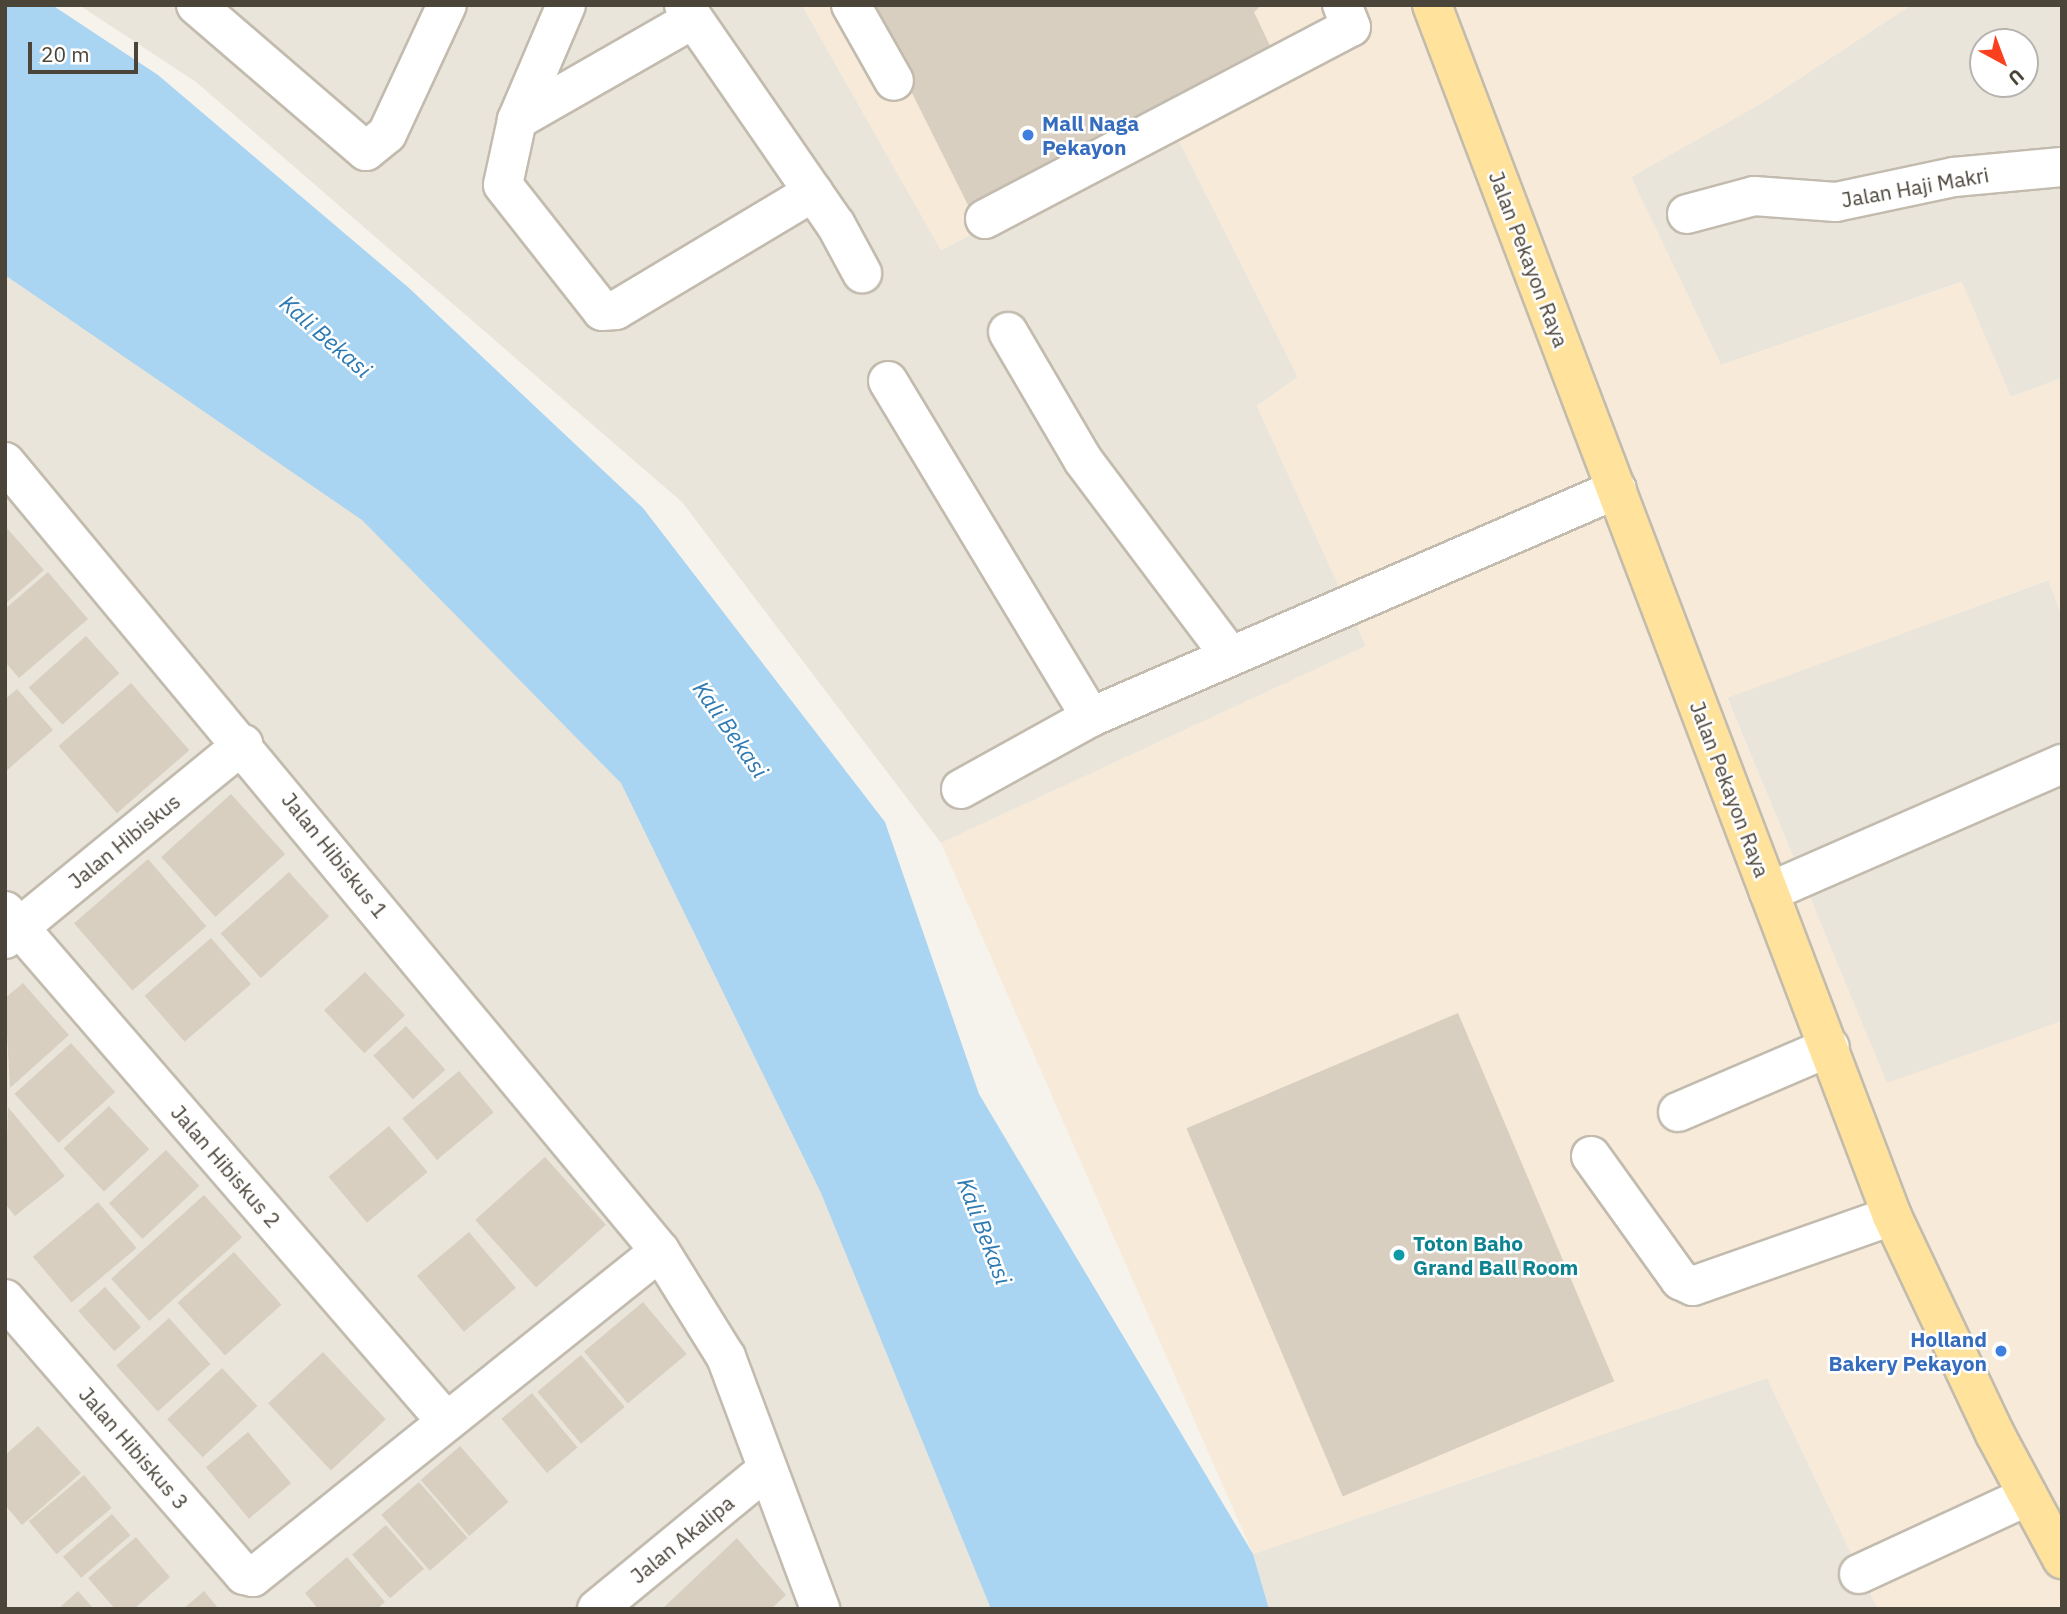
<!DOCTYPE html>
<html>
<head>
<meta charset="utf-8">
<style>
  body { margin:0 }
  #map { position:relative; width:2067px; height:1614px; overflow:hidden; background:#f6f3ec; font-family:"IBM Plex Sans",sans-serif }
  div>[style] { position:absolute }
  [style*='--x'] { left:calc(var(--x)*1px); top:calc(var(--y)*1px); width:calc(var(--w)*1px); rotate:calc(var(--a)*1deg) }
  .residential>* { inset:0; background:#eae5da }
  .commercial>* { inset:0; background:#f7ead8 }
  .water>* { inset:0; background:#a9d4f2 }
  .building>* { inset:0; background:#d8cfc1; transform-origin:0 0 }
  .roads { filter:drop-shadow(2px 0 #c2bbae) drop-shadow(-2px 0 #c2bbae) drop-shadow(0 2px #c2bbae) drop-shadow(0 -2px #c2bbae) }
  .minor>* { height:38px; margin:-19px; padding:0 19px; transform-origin:19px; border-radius:19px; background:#fff }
  .major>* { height:38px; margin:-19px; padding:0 19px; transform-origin:19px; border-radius:19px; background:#ffe39c }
  .dots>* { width:19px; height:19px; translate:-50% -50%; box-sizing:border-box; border:4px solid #fff; border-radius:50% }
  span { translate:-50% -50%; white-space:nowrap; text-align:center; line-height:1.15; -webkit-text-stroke:5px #fff; paint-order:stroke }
  .shop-label { font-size:21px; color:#366cbe; font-weight:700 }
  .left { translate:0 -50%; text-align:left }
  .right { translate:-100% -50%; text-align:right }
  .street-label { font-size:21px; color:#4b4439 }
  .culture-label { font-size:21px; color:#0d838f; font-weight:700 }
  .water-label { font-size:23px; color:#2e7ab2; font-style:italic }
  .frame { position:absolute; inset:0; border:7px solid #4b4439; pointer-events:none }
  .north { position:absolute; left:1969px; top:28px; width:70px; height:70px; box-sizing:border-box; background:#fff; border:2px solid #b7b4b0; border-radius:50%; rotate:139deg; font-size:19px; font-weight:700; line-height:28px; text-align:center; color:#4b4439 }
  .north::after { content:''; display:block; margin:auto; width:24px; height:32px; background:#fc3f1d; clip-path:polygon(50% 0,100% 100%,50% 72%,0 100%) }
  .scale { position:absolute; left:28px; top:42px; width:110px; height:32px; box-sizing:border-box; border:4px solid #4b4439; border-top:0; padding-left:9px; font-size:21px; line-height:24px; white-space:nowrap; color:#4b4439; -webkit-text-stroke:5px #fff; paint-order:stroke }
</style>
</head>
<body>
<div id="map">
  <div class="residential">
    <i style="clip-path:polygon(79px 5px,802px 5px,941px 250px,1173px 129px,1298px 377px,1257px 406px,1366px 646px,941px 843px,682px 502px,196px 82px)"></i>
    <i style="clip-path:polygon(evenodd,1911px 5px,2062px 5px,2062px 378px,2011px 397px,1961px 282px,1721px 365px,1631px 177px,1765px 101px,1911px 5px,1983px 42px,2025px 42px,2025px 84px,1983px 84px,1983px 42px)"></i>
    <i style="clip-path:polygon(5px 148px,557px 621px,852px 1227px,1002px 1609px,5px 1609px)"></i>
    <i style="clip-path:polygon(2049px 580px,2062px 617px,2062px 1021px,1887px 1084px,1727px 697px)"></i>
    <i style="clip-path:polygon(1767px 1378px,1878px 1609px,1269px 1609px,1253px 1554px)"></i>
  </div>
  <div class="commercial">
    <i style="clip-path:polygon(802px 5px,1911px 5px,1765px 101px,1631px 177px,1721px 365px,1962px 282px,2011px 397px,2062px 378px,2062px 617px,2048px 580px,1727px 698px,1887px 1083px,2062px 1021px,2062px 1609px,1878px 1609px,1767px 1378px,1253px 1554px,941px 843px,1366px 646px,1257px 406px,1298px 377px,1173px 129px,941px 250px)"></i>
  </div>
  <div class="water">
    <i style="clip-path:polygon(5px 5px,52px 5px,158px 75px,409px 288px,643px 508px,885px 822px,979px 1094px,1253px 1554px,1269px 1609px,991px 1609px,821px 1193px,621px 783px,362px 520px,5px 275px)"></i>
  </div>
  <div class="building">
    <i style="clip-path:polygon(868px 5px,1262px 5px,1254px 12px,1273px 52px,974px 217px)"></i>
    <i style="clip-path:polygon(5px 526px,44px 570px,5px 604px)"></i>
    <i style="clip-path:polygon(48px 572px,88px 619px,19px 678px,5px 662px,5px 609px)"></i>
    <i style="left:86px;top:636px;width:50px;height:77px;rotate:48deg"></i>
    <i style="left:131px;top:683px;width:89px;height:96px;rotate:49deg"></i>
    <i style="clip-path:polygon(17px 689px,53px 730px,5px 772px,5px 699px)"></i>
    <i style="left:231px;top:794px;width:81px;height:94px;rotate:48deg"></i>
    <i style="left:148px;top:859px;width:89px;height:98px;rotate:49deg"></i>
    <i style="left:289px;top:872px;width:60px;height:92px;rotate:48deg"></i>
    <i style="left:211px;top:938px;width:61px;height:88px;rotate:49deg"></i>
    <i style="left:365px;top:972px;width:59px;height:56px;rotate:47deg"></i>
    <i style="clip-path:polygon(23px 983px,69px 1035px,10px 1088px,5px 998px)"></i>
    <i style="left:1458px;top:1013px;width:400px;height:295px;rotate:67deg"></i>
    <i style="left:406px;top:1026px;width:59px;height:44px;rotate:48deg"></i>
    <i style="left:71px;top:1043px;width:66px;height:76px;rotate:48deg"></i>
    <i style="left:459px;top:1071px;width:54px;height:74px;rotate:50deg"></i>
    <i style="left:109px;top:1106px;width:59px;height:62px;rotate:47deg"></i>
    <i style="clip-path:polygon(8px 1107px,65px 1176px,15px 1216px,5px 1204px)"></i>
    <i style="left:389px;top:1126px;width:60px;height:79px;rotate:50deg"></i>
    <i style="left:166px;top:1150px;width:49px;height:78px;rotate:47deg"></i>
    <i style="left:545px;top:1157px;width:91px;height:94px;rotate:48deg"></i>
    <i style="left:204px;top:1195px;width:57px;height:125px;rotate:48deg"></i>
    <i style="left:98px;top:1202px;width:60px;height:85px;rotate:50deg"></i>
    <i style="left:469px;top:1232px;width:73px;height:68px;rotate:50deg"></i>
    <i style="left:234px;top:1252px;width:71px;height:76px;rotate:48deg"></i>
    <i style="left:105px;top:1287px;width:54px;height:36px;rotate:48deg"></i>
    <i style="left:643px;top:1302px;width:68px;height:77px;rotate:50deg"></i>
    <i style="left:169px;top:1318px;width:62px;height:71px;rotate:48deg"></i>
    <i style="left:323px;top:1352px;width:92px;height:75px;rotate:47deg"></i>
    <i style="left:581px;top:1355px;width:68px;height:57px;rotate:50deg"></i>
    <i style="left:222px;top:1368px;width:52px;height:75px;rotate:47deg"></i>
    <i style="left:532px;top:1393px;width:71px;height:40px;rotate:50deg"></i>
    <i style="clip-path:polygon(38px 1426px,81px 1473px,22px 1525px,5px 1505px,5px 1455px)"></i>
    <i style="left:248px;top:1432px;width:67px;height:55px;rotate:50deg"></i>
    <i style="left:460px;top:1446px;width:74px;height:52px;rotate:49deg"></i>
    <i style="left:84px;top:1475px;width:43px;height:72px;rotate:50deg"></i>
    <i style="left:419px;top:1482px;width:74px;height:50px;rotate:49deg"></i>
    <i style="left:112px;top:1514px;width:28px;height:65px;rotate:49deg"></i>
    <i style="left:386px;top:1525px;width:58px;height:45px;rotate:49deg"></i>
    <i style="clip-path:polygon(136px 1537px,170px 1577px,134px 1609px,115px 1609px,88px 1578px)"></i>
    <i style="clip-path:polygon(737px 1538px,786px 1595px,771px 1609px,662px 1609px)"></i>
    <i style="clip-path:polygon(347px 1557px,385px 1602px,377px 1609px,318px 1609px,305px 1593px)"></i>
    <i style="clip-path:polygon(78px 1591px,94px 1609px,58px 1609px)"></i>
    <i style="clip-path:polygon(204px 1591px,219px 1609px,183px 1609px)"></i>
  </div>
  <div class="roads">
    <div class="minor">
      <i style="--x:196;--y:5;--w:224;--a:40.7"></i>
      <i style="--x:366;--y:151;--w:27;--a:-39"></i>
      <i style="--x:387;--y:134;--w:142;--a:-65.1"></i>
      <i style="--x:566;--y:5;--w:125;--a:113.1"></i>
      <i style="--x:517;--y:120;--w:66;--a:102.2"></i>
      <i style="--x:503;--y:185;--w:160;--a:51.8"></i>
      <i style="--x:602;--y:311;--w:14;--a:-4"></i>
      <i style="--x:616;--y:310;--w:230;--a:-30.9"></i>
      <i style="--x:684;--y:5;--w:267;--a:55.4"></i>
      <i style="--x:836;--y:225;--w:55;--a:61.6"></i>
      <i style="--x:851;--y:5;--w:87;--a:60.5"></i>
      <i style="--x:517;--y:120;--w:203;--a:-29.8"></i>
      <i style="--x:1687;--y:214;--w:69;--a:-15"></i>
      <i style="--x:1754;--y:196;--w:82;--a:4.2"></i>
      <i style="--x:1836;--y:202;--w:121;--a:-12"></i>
      <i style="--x:1954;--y:177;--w:108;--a:-5.3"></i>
      <i style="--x:985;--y:219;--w:413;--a:-27.7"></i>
      <i style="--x:1351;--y:27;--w:24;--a:-112"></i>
      <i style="--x:1008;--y:332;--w:148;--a:59.6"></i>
      <i style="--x:1083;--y:460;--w:245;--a:53.1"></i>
      <i style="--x:888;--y:381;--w:393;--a:58.9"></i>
      <i style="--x:5;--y:462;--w:1025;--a:50.3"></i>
      <i style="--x:660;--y:1251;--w:125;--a:58.1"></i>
      <i style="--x:726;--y:1357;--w:269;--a:69.5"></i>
      <i style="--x:961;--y:789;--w:149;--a:-29"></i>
      <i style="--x:1091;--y:717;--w:573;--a:-23.43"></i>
      <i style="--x:1769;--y:892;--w:320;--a:-23.6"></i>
      <i style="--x:5;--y:911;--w:674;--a:49.15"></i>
      <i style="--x:5;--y:939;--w:308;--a:-39.3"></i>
      <i style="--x:1678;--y:1112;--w:165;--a:-23.2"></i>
      <i style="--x:1591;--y:1156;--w:153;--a:54.3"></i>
      <i style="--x:1680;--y:1280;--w:14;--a:25"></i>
      <i style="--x:1693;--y:1286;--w:211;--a:-19.4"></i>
      <i style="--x:5;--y:1299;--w:365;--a:49.1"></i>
      <i style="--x:244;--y:1575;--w:9;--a:13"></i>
      <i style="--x:253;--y:1577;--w:521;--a:-38.69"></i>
      <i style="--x:1859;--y:1574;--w:186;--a:-24.8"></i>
      <i style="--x:597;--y:1609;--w:219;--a:-39.4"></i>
    </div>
    <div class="major">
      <i style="--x:1432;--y:5;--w:1295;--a:69.2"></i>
      <i style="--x:1892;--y:1216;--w:241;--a:64.7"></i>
      <i style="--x:1995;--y:1434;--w:142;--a:61.8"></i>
    </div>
  </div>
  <div class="dots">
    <i style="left:1028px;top:135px;background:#3f7fe0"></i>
    <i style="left:1399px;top:1255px;background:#0f9aa8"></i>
    <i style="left:2001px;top:1351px;background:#3f7fe0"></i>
  </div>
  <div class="shop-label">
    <span class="left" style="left:1042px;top:135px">Mall Naga<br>Pekayon</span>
    <span class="right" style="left:1987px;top:1351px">Holland<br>Bakery Pekayon</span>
  </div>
  <div class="street-label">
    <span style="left:1915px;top:187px;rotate:-10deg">Jalan Haji Makri</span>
    <span style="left:1529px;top:259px;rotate:69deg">Jalan Pekayon Raya</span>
    <span style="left:1730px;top:789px;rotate:69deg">Jalan Pekayon Raya</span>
    <span style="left:124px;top:841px;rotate:-39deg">Jalan Hibiskus</span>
    <span style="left:335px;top:855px;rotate:51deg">Jalan Hibiskus 1</span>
    <span style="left:226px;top:1166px;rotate:49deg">Jalan Hibiskus 2</span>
    <span style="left:134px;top:1448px;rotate:49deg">Jalan Hibiskus 3</span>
    <span style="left:682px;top:1539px;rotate:-39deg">Jalan Akalipa</span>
  </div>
  <div class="culture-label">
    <span class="left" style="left:1413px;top:1255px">Toton Baho<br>Grand Ball Room</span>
  </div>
  <div class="water-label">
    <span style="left:326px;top:336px;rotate:41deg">Kali Bekasi</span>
    <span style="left:731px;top:729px;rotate:55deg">Kali Bekasi</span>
    <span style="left:985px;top:1231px;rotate:69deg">Kali Bekasi</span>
  </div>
  <div class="frame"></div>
  <div class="north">U</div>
  <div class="scale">20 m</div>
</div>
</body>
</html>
